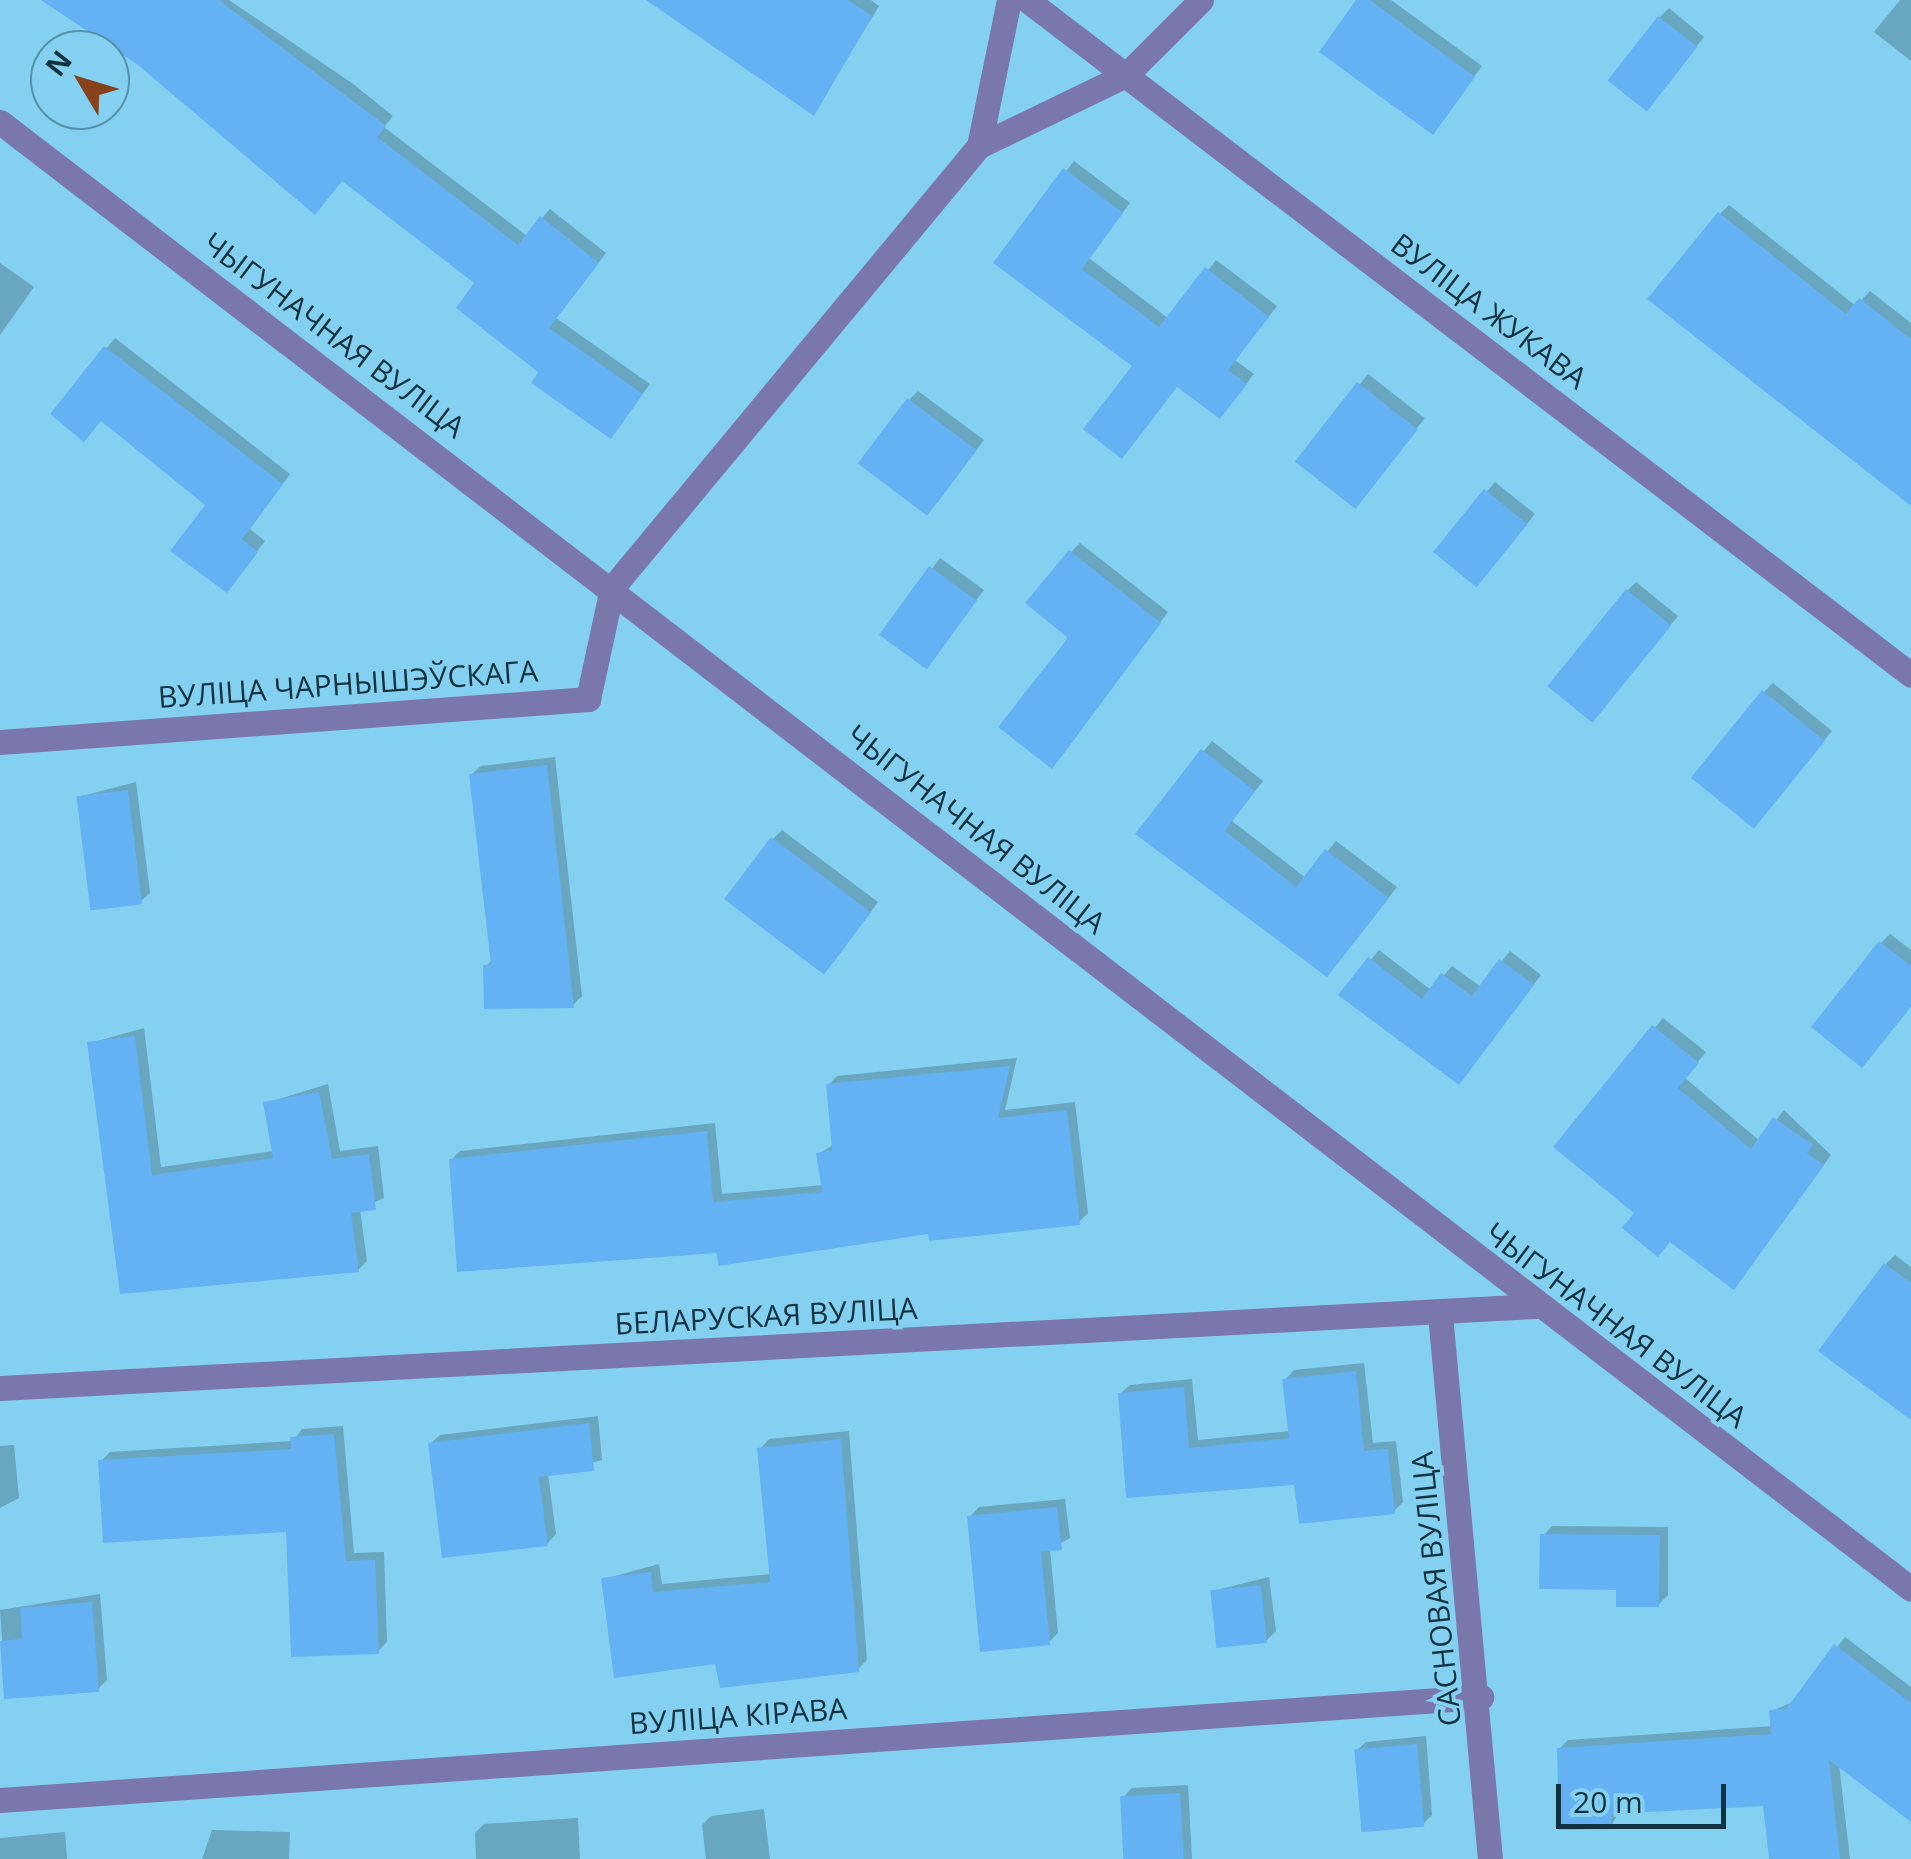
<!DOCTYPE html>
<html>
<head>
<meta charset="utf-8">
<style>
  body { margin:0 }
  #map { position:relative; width:1911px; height:1859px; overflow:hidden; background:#84d0f0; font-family:"Open Sans",sans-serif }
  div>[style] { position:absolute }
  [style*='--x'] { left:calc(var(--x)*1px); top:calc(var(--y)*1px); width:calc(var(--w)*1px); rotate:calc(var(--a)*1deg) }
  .shadow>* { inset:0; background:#0003; transform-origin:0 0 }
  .building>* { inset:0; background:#64b2f4; transform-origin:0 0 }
  .minor>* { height:25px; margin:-12.5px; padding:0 12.5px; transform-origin:12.5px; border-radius:12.5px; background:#7a77ad }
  span { translate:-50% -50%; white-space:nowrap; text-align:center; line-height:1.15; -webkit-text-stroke:8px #84d0f0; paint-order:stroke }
  .street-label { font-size:30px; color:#12323f }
  .north { position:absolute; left:30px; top:30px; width:100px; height:100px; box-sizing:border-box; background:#84d0f0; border:2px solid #5691a9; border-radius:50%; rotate:308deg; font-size:28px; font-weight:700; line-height:40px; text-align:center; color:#12323f }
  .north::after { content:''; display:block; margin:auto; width:35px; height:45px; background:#87411b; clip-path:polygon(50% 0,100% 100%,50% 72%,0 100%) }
  .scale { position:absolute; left:1556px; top:1784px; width:170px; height:45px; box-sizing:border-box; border:5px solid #12323f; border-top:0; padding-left:12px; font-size:30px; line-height:35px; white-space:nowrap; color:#12323f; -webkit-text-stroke:8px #84d0f0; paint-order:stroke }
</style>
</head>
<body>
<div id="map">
  <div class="shadow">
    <i style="clip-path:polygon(55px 0,229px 0,352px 83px,393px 116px,384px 127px,527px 236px,550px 209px,606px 253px,556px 318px,650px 384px,611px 436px,542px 372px,477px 283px,343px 179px,280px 174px)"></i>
    <i style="clip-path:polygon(654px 0,871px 0,879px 6px,814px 113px)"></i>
    <i style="clip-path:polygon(1359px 0,1391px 0,1482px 66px,1433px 132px)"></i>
    <i style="clip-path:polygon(1900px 0,1911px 0,1911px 61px,1874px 32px)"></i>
    <i style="clip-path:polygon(1669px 8px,1704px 37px,1655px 98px,1660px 17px)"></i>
    <i style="clip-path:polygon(1074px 161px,1130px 203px,1089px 258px,1169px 319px,1216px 260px,1277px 306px,1235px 360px,1254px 374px,1228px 407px,1136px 366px,996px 263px)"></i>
    <i style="clip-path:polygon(1729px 205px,1856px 306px,1870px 291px,1911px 323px,1911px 496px,1720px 214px)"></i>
    <i style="clip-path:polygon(0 263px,34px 287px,0 335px)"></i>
    <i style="clip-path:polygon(115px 338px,290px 474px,250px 529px,265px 541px,235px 581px,209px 504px,102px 419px,53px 414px)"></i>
    <i style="left:1368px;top:374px;width:72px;height:112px;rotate:38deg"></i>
    <i style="clip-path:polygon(918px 391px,984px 440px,937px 503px,909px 400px)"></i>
    <i style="clip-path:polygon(1495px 482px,1535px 514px,1486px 575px,1437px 551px)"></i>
    <i style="clip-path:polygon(1080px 543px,1168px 612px,1061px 757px,1071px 552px)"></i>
    <i style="clip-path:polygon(940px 558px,984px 590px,934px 657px,882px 634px)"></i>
    <i style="clip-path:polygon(1636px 582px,1678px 616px,1601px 710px,1627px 591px)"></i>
    <i style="clip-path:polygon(1773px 683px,1832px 731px,1762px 816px,1764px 692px)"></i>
    <i style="clip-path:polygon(1212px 741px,1263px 781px,1232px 821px,1306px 878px,1336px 841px,1397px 887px,1336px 965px,1139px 833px)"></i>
    <i style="clip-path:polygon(555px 757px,582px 996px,573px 1005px,486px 966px,493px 959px,471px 775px,481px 766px)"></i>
    <i style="clip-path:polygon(136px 782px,150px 893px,140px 902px,78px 797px)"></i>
    <i style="clip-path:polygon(782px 830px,878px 902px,833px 963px,773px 839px)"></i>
    <i style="clip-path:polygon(1890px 934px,1911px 950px,1911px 1006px,1881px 943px)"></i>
    <i style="clip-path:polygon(1379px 950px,1431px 990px,1452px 966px,1481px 987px,1510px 951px,1541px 975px,1467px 1073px,1342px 995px)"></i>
    <i style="clip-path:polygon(1663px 1018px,1706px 1052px,1685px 1078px,1760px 1141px,1784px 1110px,1831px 1155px,1743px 1277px,1637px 1213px,1557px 1147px)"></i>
    <i style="clip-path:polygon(144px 1028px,161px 1167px,274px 1151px,266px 1103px,328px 1084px,340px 1151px,378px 1146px,384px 1198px,360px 1209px,367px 1261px,358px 1270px,122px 1291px,90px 1043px)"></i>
    <i style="clip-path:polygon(1017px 1058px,1005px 1110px,1075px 1102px,1088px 1213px,1079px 1222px,720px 1250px,451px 1160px,460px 1151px,715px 1123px,722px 1194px,823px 1185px,819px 1154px,834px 1144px,828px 1085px,837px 1076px)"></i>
    <i style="clip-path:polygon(1895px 1255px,1911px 1267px,1911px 1417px,1886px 1264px)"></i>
    <i style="clip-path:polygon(1364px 1363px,1373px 1443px,1396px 1441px,1403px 1502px,1394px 1511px,1296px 1483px,1128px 1496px,1120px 1394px,1130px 1385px,1192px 1379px,1198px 1440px,1290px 1431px,1285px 1380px,1294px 1370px)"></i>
    <i style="clip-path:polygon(598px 1416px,602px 1460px,548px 1474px,556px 1534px,547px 1544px,430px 1444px,440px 1435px)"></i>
    <i style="clip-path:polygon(343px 1426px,354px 1553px,384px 1552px,387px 1642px,378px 1651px,288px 1529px,101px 1461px,110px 1452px,293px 1441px,302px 1429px)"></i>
    <i style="clip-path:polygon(849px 1431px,867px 1660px,858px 1669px,717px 1661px,604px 1579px,659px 1564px,662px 1584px,772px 1574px,760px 1449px,769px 1439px)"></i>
    <i style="clip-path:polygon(14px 1445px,19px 1498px,0 1508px,0 1446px)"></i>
    <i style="clip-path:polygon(1065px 1499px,1070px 1538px,1050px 1549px,1058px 1633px,1049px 1642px,970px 1517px,979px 1507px)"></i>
    <i style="clip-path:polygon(1552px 1526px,1668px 1527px,1668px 1595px,1658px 1605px,1619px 1587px,1543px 1536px)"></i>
    <i style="clip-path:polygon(1269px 1577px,1276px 1631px,1266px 1641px,1212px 1591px)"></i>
    <i style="clip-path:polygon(100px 1594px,107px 1680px,98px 1689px,6px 1696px,0 1610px)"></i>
    <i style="clip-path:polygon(1845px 1637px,1911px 1687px,1911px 1813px,1839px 1764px,1850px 1859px,1772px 1859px,1765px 1804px,1620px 1811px,1611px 1826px,1559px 1749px,1568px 1740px,1773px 1726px,1772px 1711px,1795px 1701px)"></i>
    <i style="clip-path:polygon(1426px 1736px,1432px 1815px,1423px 1824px,1356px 1751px,1366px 1742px)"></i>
    <i style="clip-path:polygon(1188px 1785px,1192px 1859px,1125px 1859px,1122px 1798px,1132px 1788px)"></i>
    <i style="clip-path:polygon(764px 1809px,770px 1859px,706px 1859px,702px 1825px,711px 1816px)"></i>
    <i style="clip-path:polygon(578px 1818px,580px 1859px,476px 1859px,475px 1833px,484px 1824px)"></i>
    <i style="clip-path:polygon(212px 1830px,290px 1832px,289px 1859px,202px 1859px)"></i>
    <i style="clip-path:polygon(65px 1832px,67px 1859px,0 1859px,0 1838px)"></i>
  </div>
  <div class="building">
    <i style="clip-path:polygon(41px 0,219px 0,386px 126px,377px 137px,518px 245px,540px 216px,599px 263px,549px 328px,643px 394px,611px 439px,531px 383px,538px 372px,456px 308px,474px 283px,342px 181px,315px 215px,138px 65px)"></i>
    <i style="clip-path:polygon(646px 0,848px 0,872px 16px,814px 116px)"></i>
    <i style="clip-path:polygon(1356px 0,1370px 0,1475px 77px,1433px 135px,1319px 52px)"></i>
    <i style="left:1658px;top:16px;width:50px;height:82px;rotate:38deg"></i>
    <i style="clip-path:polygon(1063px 168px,1123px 213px,1082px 269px,1159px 327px,1205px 267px,1269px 317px,1228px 370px,1247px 384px,1220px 419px,1177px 387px,1122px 459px,1083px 429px,1132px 366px,993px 263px)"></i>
    <i style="clip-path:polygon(1718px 212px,1846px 314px,1859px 298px,1911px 339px,1911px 506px,1647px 299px)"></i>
    <i style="clip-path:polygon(104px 346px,283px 484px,242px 539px,258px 552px,227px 593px,170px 551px,205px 505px,101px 421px,84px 442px,50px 414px)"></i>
    <i style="left:1357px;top:382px;width:77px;height:101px;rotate:38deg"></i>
    <i style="left:907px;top:398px;width:87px;height:82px;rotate:37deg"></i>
    <i style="left:1484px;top:489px;width:56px;height:81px;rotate:39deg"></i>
    <i style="clip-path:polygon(1069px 550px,1161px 623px,1052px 769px,998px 727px,1068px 638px,1025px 603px)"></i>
    <i style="left:929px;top:566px;width:59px;height:85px;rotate:36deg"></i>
    <i style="left:1626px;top:589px;width:58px;height:125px;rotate:39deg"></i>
    <i style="left:1762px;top:690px;width:81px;height:113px;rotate:39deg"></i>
    <i style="clip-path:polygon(1201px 749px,1255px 791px,1225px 831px,1296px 887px,1325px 849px,1389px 898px,1327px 977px,1135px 834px)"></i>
    <i style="clip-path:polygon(547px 765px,574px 1008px,484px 1009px,483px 965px,491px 965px,469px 774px)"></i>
    <i style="left:128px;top:790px;width:115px;height:52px;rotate:83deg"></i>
    <i style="left:771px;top:837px;width:125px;height:78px;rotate:37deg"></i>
    <i style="clip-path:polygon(1879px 941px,1911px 966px,1911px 1007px,1862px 1068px,1811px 1027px)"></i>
    <i style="clip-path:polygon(1368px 957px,1422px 999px,1441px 973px,1472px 996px,1499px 959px,1534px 985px,1459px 1085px,1338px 995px)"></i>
    <i style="clip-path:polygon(1652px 1025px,1699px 1063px,1678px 1088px,1751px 1149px,1773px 1117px,1813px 1145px,1807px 1153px,1824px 1165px,1734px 1290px,1670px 1242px,1658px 1257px,1622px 1228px,1634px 1213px,1553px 1147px)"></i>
    <i style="clip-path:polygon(135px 1036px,152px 1175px,273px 1158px,263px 1102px,319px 1092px,332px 1159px,369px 1154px,376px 1210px,351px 1213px,359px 1272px,120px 1294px,87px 1042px)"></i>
    <i style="clip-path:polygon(1010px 1066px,998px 1118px,1067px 1110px,1080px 1225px,929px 1241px,928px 1234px,718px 1266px,717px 1253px,457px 1272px,449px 1159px,707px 1131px,713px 1202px,822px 1192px,816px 1153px,832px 1150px,826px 1084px)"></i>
    <i style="clip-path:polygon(1884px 1263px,1911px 1283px,1911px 1420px,1818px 1351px)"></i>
    <i style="clip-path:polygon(1356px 1371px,1364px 1451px,1388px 1449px,1395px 1514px,1299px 1524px,1294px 1485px,1126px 1498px,1118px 1393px,1184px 1387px,1189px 1448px,1289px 1438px,1282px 1379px)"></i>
    <i style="clip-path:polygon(589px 1423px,594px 1471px,539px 1477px,548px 1546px,442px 1558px,428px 1443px)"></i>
    <i style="clip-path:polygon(334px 1434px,346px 1561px,375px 1560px,379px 1654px,291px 1657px,286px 1532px,103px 1543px,98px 1460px,291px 1449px,290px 1437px)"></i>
    <i style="clip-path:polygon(841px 1439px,859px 1672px,720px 1688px,715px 1664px,614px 1678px,601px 1578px,651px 1572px,653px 1592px,770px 1582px,757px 1448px)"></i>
    <i style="clip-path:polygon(1057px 1507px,1062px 1550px,1041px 1552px,1050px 1645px,980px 1652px,967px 1516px)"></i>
    <i style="clip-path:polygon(1540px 1534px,1660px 1535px,1659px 1607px,1616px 1607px,1616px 1590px,1539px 1589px)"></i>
    <i style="left:1261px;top:1585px;width:58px;height:51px;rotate:84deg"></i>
    <i style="clip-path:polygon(92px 1602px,99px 1692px,4px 1699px,0 1641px,22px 1639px,20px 1608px)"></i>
    <i style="clip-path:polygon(1834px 1644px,1911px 1703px,1911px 1822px,1829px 1760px,1840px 1859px,1769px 1859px,1763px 1806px,1611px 1814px,1612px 1829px,1559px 1830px,1557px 1748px,1771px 1734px,1769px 1710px,1786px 1709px)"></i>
    <i style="left:1417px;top:1744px;width:83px;height:63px;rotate:85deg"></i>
    <i style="left:1180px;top:1793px;width:66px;height:60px;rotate:87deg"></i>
  </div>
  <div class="minor">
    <i style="--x:1027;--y:0;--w:1112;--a:37.36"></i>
    <i style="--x:0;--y:122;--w:2409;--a:37.51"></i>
    <i style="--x:979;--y:146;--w:149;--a:-78.4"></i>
    <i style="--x:0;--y:742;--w:590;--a:-4.18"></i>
    <i style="--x:588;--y:699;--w:114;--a:-77.8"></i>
    <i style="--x:612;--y:588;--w:575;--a:-50.3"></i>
    <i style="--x:979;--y:146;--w:163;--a:-25.8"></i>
    <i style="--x:1126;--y:75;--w:106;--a:-45"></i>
    <i style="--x:1440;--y:1314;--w:547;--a:84.76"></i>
    <i style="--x:0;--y:1388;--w:1538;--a:-3.06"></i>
    <i style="--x:0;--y:1800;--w:1485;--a:-3.98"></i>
  </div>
  <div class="street-label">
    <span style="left:1489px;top:311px;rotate:37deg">ВУЛІЦА ЖУКАВА</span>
    <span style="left:334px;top:335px;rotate:37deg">ЧЫГУНАЧНАЯ ВУЛІЦА</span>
    <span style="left:348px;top:684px;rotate:-4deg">ВУЛІЦА ЧАРНЫШЭЎСКАГА</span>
    <span style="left:976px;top:829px;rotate:38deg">ЧЫГУНАЧНАЯ ВУЛІЦА</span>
    <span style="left:766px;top:1316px;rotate:-3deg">БЕЛАРУСКАЯ ВУЛІЦА</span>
    <span style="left:1616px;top:1325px;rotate:37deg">ЧЫГУНАЧНАЯ ВУЛІЦА</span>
    <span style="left:1436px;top:1589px;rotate:-96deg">САСНОВАЯ ВУЛІЦА</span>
    <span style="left:738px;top:1716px;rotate:-4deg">ВУЛІЦА КІРАВА</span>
  </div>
  <div class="north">N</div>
  <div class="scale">20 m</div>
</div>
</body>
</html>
